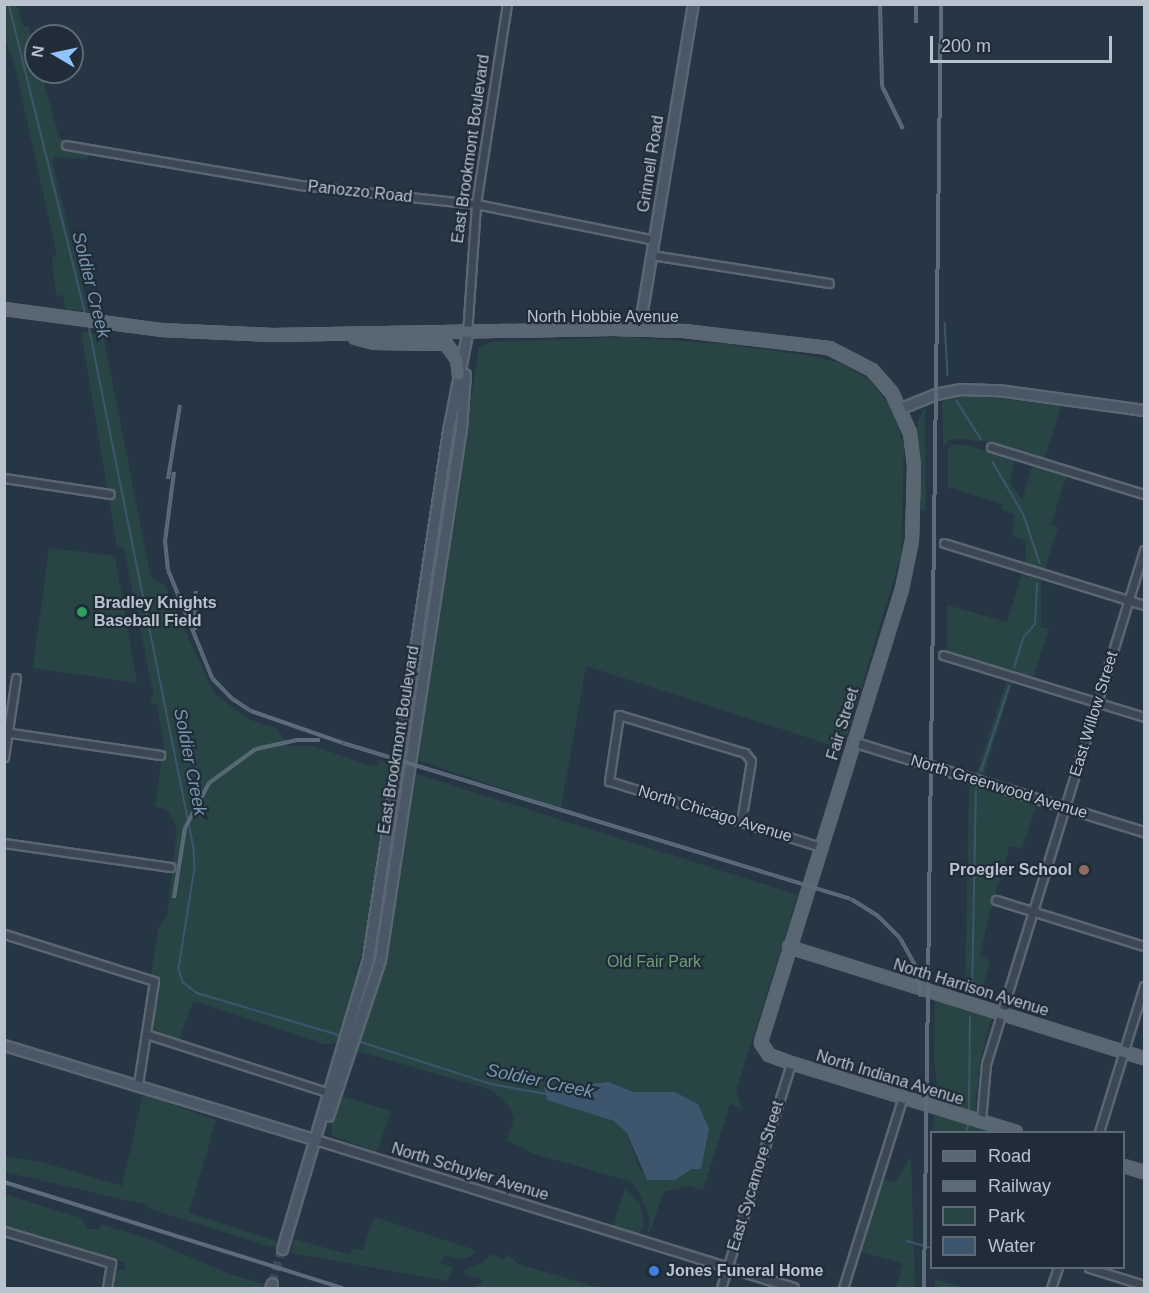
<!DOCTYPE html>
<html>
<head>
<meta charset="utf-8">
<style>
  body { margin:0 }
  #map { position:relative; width:1149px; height:1293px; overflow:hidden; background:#273644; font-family:Helvetica,sans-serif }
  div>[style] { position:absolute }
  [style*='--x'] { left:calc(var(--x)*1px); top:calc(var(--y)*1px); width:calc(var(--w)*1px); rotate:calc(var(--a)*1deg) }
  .green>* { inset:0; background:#294445 }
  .water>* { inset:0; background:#3d556d }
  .stream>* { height:1.5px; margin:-0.75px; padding:0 0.75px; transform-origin:0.75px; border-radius:0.75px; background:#3d556d }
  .secondary-tunnel>* { height:9px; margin-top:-4.5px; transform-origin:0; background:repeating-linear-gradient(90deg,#3d4b59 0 9px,transparent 0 13.5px) }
  .roads { filter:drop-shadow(2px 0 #5a6671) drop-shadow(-2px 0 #5a6671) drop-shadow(0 2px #5a6671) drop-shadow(0 -2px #5a6671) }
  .minor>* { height:7px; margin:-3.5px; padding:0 3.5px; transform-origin:3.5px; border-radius:3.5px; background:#3b4853 }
  .tertiary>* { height:8px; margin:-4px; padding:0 4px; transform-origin:4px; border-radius:4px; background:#3b4853 }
  .secondary>* { height:9px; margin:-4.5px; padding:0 4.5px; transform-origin:4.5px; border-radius:4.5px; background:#495767 }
  .primary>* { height:10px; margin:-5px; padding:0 5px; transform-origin:5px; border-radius:5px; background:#596773 }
  .rail>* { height:4px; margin-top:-2px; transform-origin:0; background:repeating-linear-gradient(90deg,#202d39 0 4.5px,#5d6c7a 0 9px); box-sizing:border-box; border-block:2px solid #5d6c7a }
  .dots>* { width:16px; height:16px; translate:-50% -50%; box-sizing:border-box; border:3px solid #202d39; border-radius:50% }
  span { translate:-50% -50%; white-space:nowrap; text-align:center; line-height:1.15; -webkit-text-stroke:4.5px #202d39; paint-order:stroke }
  .street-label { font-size:16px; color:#b9c3cd }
  .poi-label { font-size:16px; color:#b9c3cd; font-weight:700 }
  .left { translate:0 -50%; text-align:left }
  .right { translate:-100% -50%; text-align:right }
  .park-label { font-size:16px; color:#6f9e76 }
  .water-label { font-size:18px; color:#7996b0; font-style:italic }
  .frame { position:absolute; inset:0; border:6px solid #b9c3cd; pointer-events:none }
  .legend { position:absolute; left:930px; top:1131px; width:195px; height:138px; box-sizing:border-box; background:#202d39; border:2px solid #5d6974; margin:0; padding:8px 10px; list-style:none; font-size:18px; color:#b9c3cd }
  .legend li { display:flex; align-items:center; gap:12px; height:30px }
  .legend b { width:30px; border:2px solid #5d6974 }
  .north { position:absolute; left:24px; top:24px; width:60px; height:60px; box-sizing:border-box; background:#202d39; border:2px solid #5d6974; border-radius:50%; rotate:279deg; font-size:16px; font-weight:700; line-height:24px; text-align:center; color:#b9c3cd }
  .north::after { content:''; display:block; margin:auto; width:21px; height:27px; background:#91c3fa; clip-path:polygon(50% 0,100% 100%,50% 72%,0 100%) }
  .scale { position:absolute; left:930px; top:36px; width:182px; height:27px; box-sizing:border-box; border:3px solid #b9c3cd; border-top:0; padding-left:8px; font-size:18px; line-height:21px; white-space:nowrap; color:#b9c3cd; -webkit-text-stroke:4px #202d39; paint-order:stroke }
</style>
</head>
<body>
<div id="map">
  <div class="green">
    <i style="clip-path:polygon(5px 5px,17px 5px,23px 26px,29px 27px,36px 72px,41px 72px,59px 137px,73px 149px,90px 154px,86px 159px,55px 157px,52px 161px,89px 312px,66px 309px,63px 295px,56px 296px,52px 256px,57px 256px,14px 63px,5px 39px)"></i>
    <i style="clip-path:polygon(81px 331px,103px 335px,151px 578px,165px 586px,214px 693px,248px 719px,278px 729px,288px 746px,313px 746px,366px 764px,378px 766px,379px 760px,393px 765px,367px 933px,337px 1043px,324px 1044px,193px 1001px,179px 1040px,151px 1031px,159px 989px,157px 979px,151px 975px,159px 926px,167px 916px,177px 828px,168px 811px,155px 806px,164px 744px,157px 705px,151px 703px,150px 697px,154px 697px,124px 548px,117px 547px)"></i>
    <i style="clip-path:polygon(624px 337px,725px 344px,812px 356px,843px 364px,869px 380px,892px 408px,904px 446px,901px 555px,843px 749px,586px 666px,561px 808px,414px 759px,479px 348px,491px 342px)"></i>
    <i style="clip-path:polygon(973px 395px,1061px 406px,1045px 459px,990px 442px,960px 439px,949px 440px,943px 447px,942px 401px)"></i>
    <i style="clip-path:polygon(925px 407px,926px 510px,918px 510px,917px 423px)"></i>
    <i style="clip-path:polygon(962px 444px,1015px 459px,1010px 483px,1022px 499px,1033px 464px,1067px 474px,1051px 524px,1058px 527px,1044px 572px,1025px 566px,1026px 541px,1012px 536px,1015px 514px,1002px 510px,1002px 504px,948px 487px,948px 451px,951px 445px)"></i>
    <i style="clip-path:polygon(49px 548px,115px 556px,137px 683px,33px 668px)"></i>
    <i style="clip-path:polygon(1022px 574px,1041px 580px,1041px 627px,1049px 629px,1032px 680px,947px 654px,947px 605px,1007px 622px)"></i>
    <i style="clip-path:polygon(1006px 682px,1012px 683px,983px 777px,976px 775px)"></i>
    <i style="clip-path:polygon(evenodd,413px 773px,798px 895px,736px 1091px,742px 1108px,730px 1104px,703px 1190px,689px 1186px,664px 1192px,647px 1238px,650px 1218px,637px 1188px,629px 1181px,535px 1154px,507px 1141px,514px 1118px,510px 1107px,492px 1090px,357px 1051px,382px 964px,413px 773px,609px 1082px,634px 1092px,675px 1092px,698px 1104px,692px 1169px,675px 1180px,640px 1171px,627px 1133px,614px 1120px,547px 1100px,544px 1087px,609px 1082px)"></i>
    <i style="clip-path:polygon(969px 784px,1037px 803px,1022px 849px,1010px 846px,992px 905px,980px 954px,990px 962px,979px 997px,965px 993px)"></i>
    <i style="clip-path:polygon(935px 999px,992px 1017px,980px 1061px,975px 1113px,934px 1103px,938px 1090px,934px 1063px)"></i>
    <i style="clip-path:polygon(143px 1094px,216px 1120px,189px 1213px,277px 1241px,275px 1248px,150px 1209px,147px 1205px,5px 1172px,5px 1156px,42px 1162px,122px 1186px)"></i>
    <i style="clip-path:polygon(341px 1096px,391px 1111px,377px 1152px,333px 1136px,331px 1127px)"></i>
    <i style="clip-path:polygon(934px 1111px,987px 1127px,986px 1132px,933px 1132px)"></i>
    <i style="clip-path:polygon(911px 1157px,915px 1288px,896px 1288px,903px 1264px,859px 1251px,882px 1178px,895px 1182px)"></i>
    <i style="clip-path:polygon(625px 1188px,640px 1203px,644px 1223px,639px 1236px,612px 1228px)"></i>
    <i style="clip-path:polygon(4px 1194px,81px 1218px,87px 1229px,99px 1229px,101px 1224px,148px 1239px,229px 1274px,264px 1284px,263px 1288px,111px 1288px,114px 1272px,125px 1269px,125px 1263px,5px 1228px)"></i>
    <i style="clip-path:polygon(374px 1217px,429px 1235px,476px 1250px,470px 1257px,460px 1259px,446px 1255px,439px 1263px,453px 1267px,448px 1281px,291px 1253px,294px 1239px,350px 1255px,352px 1249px,363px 1250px)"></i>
    <i style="clip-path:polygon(490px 1254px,503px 1259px,509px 1255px,518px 1264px,600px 1288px,473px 1288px,482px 1282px,481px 1278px,465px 1275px,464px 1270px,484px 1262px)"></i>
    <i style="clip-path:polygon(935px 1279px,966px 1288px,935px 1288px)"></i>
  </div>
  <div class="water">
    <i style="clip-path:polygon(609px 1082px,634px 1092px,675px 1092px,698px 1104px,709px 1129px,701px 1169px,692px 1169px,675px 1180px,647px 1180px,627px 1133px,614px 1121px,547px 1100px,544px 1087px)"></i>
  </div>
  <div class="stream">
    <i style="--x:9;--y:4;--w:320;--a:76.1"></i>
    <i style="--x:945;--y:323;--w:52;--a:86.7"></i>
    <i style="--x:89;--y:326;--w:532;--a:78.63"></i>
    <i style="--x:194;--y:848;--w:20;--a:87"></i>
    <i style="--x:195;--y:868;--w:102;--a:99"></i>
    <i style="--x:179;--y:969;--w:14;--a:73"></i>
    <i style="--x:183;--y:982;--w:18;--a:38"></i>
    <i style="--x:197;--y:993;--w:151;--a:16.5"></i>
    <i style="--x:957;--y:401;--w:45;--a:57.7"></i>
    <i style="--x:993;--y:462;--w:61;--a:59.7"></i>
    <i style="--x:1024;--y:515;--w:51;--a:71.6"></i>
    <i style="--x:1014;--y:668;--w:31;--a:-73"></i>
    <i style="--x:1023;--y:638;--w:18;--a:-49"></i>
    <i style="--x:1035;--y:624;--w:40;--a:-87.1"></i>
    <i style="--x:981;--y:771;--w:89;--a:-71.6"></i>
    <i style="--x:972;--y:994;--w:202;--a:-88.9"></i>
    <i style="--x:358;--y:1041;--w:140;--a:17.9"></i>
    <i style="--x:491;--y:1084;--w:56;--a:10.3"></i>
    <i style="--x:969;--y:1110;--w:93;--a:-89.4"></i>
    <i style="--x:967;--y:1132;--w:7;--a:-82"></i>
    <i style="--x:907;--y:1241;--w:26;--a:16"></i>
  </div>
  <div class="secondary-tunnel">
    <i style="--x:272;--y:1283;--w:35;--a:-74"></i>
  </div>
  <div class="roads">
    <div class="minor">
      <i style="--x:66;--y:145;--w:237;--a:9.7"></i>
      <i style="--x:300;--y:185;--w:177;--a:6.2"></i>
      <i style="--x:476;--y:204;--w:182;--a:11.4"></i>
      <i style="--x:652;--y:255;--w:179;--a:9"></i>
      <i style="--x:467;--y:334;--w:130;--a:-86"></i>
      <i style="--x:476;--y:204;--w:202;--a:-81.2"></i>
      <i style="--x:991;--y:447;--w:160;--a:17.1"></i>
      <i style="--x:4;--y:478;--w:107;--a:8.6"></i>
      <i style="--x:944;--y:543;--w:209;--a:17.2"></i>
      <i style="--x:943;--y:655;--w:210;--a:17.1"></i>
      <i style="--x:4;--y:732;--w:158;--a:8.4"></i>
      <i style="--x:4;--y:757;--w:80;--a:-81.4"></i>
      <i style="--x:741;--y:822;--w:62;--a:-80.7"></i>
      <i style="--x:751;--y:761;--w:10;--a:-127"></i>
      <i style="--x:745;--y:753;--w:132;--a:-163.2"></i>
      <i style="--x:619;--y:715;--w:67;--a:98.6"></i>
      <i style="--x:609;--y:781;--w:222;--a:17.3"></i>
      <i style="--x:4;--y:843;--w:168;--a:8.2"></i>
      <i style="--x:996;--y:900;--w:155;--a:17.3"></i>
      <i style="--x:4;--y:934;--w:157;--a:17.4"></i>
      <i style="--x:154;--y:981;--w:104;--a:98.8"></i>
      <i style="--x:146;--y:1034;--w:193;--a:17.8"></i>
      <i style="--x:981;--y:1121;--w:57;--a:-85"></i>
      <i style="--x:986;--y:1064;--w:538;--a:-72.91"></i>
      <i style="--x:1099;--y:1132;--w:153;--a:-72.9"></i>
      <i style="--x:4;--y:1231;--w:112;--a:16.7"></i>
      <i style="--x:111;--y:1263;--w:25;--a:99"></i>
      <i style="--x:1089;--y:1268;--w:58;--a:17.2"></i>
      <i style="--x:721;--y:1288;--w:236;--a:-72.7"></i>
      <i style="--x:843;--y:1288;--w:200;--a:-72.6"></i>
      <i style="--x:1051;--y:1288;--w:21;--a:-71"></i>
    </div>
    <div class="tertiary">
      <i style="--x:853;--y:742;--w:305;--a:17.2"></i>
      <i style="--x:316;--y:1140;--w:500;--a:17.2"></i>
    </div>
    <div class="secondary">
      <i style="--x:639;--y:329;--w:329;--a:-80.6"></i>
      <i style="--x:901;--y:408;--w:37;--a:-22"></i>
      <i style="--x:935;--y:394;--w:25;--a:-11"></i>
      <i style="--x:960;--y:389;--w:38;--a:2"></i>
      <i style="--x:998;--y:390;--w:147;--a:7.8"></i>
      <i style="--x:4;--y:1045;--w:326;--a:16.9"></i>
      <i style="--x:328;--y:1116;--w:164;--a:-71.6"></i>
      <i style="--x:380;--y:960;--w:538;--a:-81.34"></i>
      <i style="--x:461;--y:428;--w:54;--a:-85.8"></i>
      <i style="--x:282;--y:1249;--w:303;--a:-73.5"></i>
      <i style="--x:368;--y:958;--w:533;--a:-81.37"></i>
      <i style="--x:448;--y:431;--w:99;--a:-78.9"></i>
      <i style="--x:270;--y:1288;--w:5;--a:-68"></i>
    </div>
    <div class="primary">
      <i style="--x:4;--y:309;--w:158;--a:7.6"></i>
      <i style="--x:161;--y:330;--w:112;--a:2.6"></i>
      <i style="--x:273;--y:335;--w:340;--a:-1"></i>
      <i style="--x:613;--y:329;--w:71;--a:1.6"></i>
      <i style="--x:684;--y:331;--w:146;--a:6.7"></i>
      <i style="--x:829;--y:348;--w:48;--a:27.1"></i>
      <i style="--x:872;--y:370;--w:30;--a:49"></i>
      <i style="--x:892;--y:393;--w:44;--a:65.8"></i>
      <i style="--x:910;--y:433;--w:33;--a:83"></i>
      <i style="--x:914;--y:466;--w:74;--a:91.5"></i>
      <i style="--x:912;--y:540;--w:50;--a:101.5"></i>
      <i style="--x:902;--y:589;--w:475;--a:107.3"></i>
      <i style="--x:761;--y:1043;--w:14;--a:56"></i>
      <i style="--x:769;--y:1055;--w:23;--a:20"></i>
      <i style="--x:791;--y:1063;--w:235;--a:17"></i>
      <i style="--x:355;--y:338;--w:21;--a:14"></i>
      <i style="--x:375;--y:343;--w:71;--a:0.8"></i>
      <i style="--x:446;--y:344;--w:19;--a:54"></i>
      <i style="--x:457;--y:359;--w:16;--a:83"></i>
      <i style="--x:789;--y:947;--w:372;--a:17.4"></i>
      <i style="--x:1124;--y:1166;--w:21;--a:17"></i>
    </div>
  </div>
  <div class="rail">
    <i style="--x:880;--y:4;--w:82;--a:88.6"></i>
    <i style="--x:882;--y:86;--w:48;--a:64"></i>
    <i style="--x:916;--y:23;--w:19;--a:-90"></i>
    <i style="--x:174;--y:472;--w:70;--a:97.4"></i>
    <i style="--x:165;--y:541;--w:29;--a:84"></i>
    <i style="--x:168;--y:570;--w:117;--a:67.8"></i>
    <i style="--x:212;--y:678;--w:28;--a:46"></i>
    <i style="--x:231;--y:698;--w:24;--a:33"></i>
    <i style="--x:251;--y:711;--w:97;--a:19.2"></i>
    <i style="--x:343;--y:743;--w:531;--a:17.07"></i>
    <i style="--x:851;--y:899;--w:32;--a:32"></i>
    <i style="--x:878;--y:916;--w:31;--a:45"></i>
    <i style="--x:900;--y:938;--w:35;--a:61"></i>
    <i style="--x:917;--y:969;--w:28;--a:82"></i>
    <i style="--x:168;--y:479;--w:75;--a:-80.8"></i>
    <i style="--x:195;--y:630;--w:39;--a:-89"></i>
    <i style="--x:174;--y:898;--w:71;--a:-81.1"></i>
    <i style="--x:185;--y:828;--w:51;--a:-61.9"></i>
    <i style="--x:209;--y:783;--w:58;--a:-35.9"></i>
    <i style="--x:256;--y:749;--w:42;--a:-12.4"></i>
    <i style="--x:297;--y:740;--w:23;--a:0"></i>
    <i style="--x:4;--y:1182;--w:355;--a:17.4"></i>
    <i style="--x:924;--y:1288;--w:1284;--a:-89.24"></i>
  </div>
  <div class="dots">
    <i style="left:82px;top:612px;background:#2e9e5b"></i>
    <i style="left:1084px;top:870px;background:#8d6e63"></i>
    <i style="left:654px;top:1271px;background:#3f7fe0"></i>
  </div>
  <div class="street-label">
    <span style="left:471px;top:149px;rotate:-82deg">East Brookmont Boulevard</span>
    <span style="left:651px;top:164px;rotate:-81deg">Grinnell Road</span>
    <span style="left:360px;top:192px;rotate:6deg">Panozzo Road</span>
    <span style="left:603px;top:317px">North Hobbie Avenue</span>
    <span style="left:1094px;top:714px;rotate:-73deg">East Willow Street</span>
    <span style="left:843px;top:724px;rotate:-73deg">Fair Street</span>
    <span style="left:399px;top:740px;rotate:-81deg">East Brookmont Boulevard</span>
    <span style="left:999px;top:787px;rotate:17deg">North Greenwood Avenue</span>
    <span style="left:715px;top:814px;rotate:17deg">North Chicago Avenue</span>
    <span style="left:971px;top:988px;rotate:17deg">North Harrison Avenue</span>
    <span style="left:890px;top:1078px;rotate:17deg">North Indiana Avenue</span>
    <span style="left:470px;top:1172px;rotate:17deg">North Schuyler Avenue</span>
    <span style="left:756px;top:1176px;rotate:-73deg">East Sycamore Street</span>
  </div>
  <div class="poi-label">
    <span class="left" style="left:94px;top:612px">Bradley Knights<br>Baseball Field</span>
    <span class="right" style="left:1072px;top:870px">Proegler School</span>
    <span class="left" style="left:666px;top:1271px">Jones Funeral Home</span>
  </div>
  <div class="park-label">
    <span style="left:654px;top:962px">Old Fair Park</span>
  </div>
  <div class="water-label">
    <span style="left:91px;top:285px;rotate:76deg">Soldier Creek</span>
    <span style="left:190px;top:762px;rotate:79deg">Soldier Creek</span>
    <span style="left:540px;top:1081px;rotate:12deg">Soldier Creek</span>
  </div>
  <div class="frame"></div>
  <ul class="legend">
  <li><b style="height:8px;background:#596773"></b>Road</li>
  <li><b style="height:8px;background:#5d6c7a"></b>Railway</li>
  <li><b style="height:16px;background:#294445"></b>Park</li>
  <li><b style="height:16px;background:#3d556d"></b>Water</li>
  </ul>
  <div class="north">N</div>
  <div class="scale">200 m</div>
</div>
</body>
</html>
